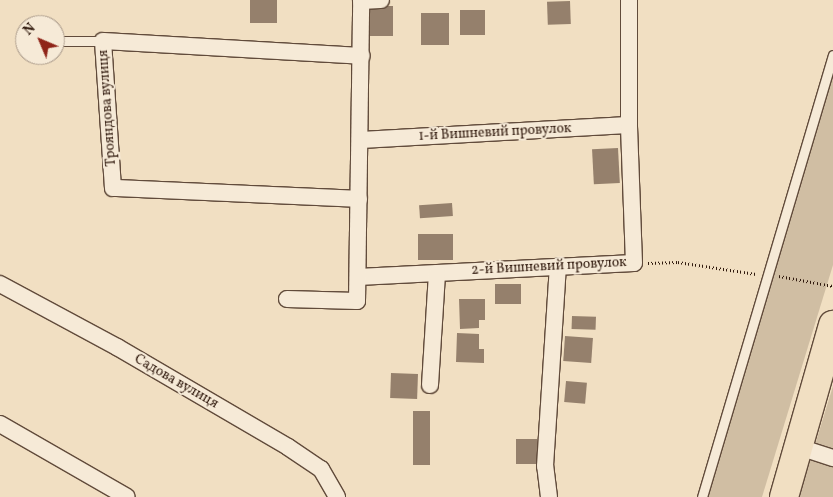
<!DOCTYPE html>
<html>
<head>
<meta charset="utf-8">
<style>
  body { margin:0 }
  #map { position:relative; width:833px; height:497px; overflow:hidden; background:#f1dfc2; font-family:Vollkorn,serif }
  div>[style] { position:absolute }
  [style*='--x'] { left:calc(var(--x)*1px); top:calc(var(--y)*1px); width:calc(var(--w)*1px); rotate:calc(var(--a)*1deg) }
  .green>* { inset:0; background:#d0bea3 }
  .building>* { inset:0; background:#95806c; transform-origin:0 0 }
  .path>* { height:2.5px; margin-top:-1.25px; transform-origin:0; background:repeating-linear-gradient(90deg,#311a0e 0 1px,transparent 0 3.5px) }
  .roads { filter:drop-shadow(1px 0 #614b3b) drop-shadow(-1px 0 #614b3b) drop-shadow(0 1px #614b3b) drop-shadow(0 -1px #614b3b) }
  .service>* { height:9px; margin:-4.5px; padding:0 4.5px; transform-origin:4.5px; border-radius:4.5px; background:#f6ead7 }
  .minor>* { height:16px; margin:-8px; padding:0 8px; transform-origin:8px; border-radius:8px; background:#f6ead7 }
  .trunk>* { height:28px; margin:-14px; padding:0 14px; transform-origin:14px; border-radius:14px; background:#f1dfc2 }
  span { translate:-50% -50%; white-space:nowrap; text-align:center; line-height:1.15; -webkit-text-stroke:4px #f6ead7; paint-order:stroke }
  .street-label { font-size:14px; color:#311a0e }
  .north { position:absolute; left:15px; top:15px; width:50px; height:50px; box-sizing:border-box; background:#f6ead7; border:1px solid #a79787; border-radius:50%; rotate:315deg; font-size:14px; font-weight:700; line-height:20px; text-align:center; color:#311a0e }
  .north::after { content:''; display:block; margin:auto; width:18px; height:22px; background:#8f2418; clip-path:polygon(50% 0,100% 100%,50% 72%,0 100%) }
</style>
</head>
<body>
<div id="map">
  <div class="green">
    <i style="clip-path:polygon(833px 55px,833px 265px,762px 497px,702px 497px)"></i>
    <i style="clip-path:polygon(833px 386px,833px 497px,799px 497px)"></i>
  </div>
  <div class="building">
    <i style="left:250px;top:0;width:27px;height:23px"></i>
    <i style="left:570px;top:1px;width:23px;height:23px;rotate:88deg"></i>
    <i style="left:369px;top:6px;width:24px;height:30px"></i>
    <i style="left:485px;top:10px;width:25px;height:25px;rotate:90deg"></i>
    <i style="left:421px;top:13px;width:28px;height:32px"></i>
    <i style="left:618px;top:148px;width:35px;height:26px;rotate:87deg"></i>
    <i style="left:452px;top:203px;width:13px;height:33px;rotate:86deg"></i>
    <i style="left:418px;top:234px;width:35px;height:26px"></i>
    <i style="left:495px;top:284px;width:26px;height:20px"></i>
    <i style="clip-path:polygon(459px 299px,485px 299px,485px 320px,479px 320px,479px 328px,460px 329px)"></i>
    <i style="left:572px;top:316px;width:24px;height:13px;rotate:2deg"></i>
    <i style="clip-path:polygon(457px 333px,479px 334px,479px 349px,484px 349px,484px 363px,456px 362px)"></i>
    <i style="left:565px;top:336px;width:28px;height:25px;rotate:4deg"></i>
    <i style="left:391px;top:373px;width:27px;height:25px;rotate:2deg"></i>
    <i style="left:566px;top:381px;width:21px;height:21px;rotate:5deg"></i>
    <i style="left:413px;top:411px;width:17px;height:54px"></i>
    <i style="left:516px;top:439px;width:21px;height:25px"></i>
  </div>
  <div class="path">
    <i style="--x:648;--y:263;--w:30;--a:-2"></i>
    <i style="--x:678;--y:262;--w:79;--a:8.7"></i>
    <i style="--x:779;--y:276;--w:55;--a:10.5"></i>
  </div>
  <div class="roads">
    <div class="service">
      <i style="--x:58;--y:41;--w:45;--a:0"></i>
      <i style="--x:702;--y:497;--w:461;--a:-73.5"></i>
    </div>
    <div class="minor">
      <i style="--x:361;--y:1;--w:20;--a:-3"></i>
      <i style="--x:360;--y:140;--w:269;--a:-3.2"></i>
      <i style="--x:359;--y:199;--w:246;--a:-177.4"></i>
      <i style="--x:113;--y:188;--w:147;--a:-93.9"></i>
      <i style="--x:103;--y:41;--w:259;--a:3.3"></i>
      <i style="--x:358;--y:277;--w:276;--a:-2.9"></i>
      <i style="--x:634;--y:263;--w:138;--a:-92.1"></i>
      <i style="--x:629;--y:125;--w:125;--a:-90"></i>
      <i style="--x:0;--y:284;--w:133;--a:28.3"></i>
      <i style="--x:117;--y:347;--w:198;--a:30.3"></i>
      <i style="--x:288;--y:447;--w:40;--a:34"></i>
      <i style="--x:321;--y:469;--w:32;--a:60"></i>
      <i style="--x:287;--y:299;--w:70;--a:1.6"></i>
      <i style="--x:357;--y:301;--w:301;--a:-89.2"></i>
      <i style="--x:430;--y:385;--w:112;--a:-86.4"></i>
      <i style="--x:0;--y:424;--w:146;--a:29.9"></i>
      <i style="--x:799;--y:447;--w:36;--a:18"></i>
      <i style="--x:549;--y:497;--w:31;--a:-97"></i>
      <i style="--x:545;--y:466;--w:200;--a:-86.3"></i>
    </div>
    <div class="trunk">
      <i style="--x:784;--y:497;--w:179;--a:-74.1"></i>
    </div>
  </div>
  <div class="street-label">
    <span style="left:108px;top:108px;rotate:-94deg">Трояндова вулиця</span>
    <span style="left:495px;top:133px;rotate:-3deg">1-й Вишневий провулок</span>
    <span style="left:549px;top:267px;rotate:-3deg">2-й Вишневий провулок</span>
    <span style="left:176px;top:382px;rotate:30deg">Садова вулиця</span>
  </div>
  <div class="north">N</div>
</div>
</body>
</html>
